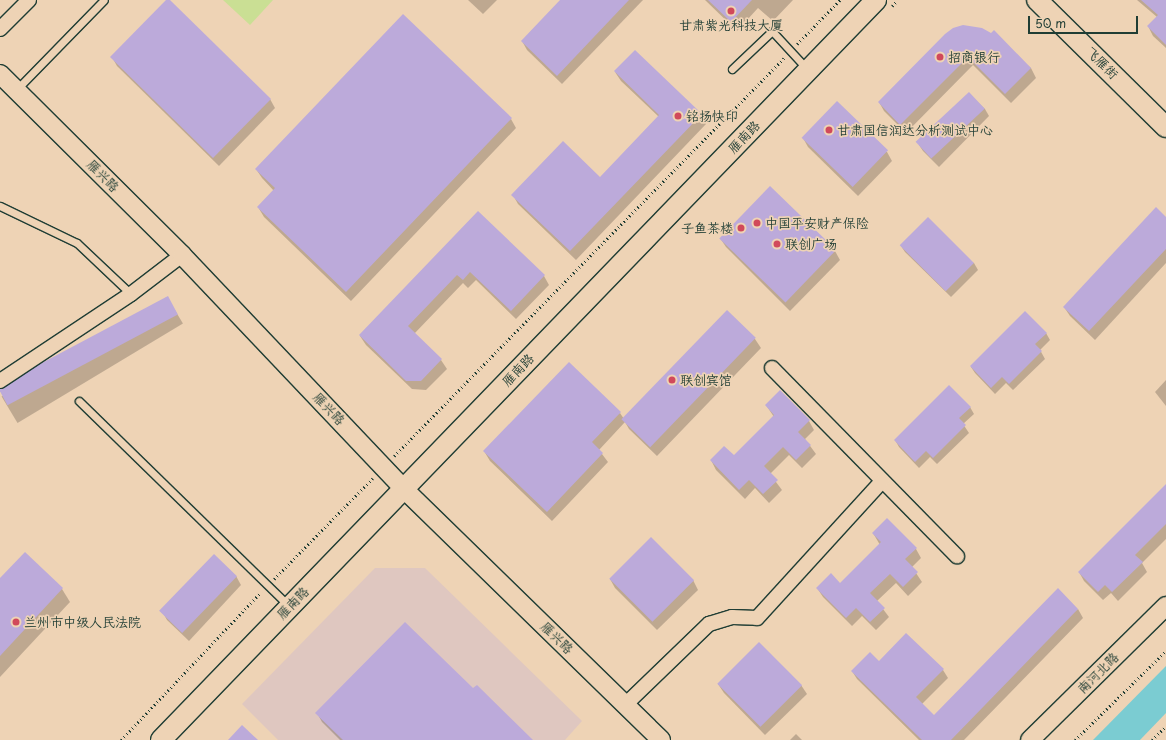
<!DOCTYPE html>
<html>
<head>
<meta charset="utf-8">
<style>
  body { margin:0 }
  #map { position:relative; width:1166px; height:740px; overflow:hidden; background:#eed3b5; font-family:"Playpen Sans","LXGW WenKai TC",sans-serif }
  div>[style] { position:absolute }
  [style*='--x'] { left:calc(var(--x)*1px); top:calc(var(--y)*1px); width:calc(var(--w)*1px); rotate:calc(var(--a)*1deg) }
  .built>* { inset:0; background:#dfc7c0 }
  .green>* { inset:0; background:#cadf94 }
  .water>* { inset:0; background:#7bccd2 }
  .shadow>* { inset:0; background:#0003; transform-origin:0 0 }
  .building>* { inset:0; background:#bcaada; transform-origin:0 0 }
  .path>* { height:2.5px; margin-top:-1.25px; transform-origin:0; background:repeating-linear-gradient(90deg,#1f3d34 0 1px,transparent 0 4px) }
  .roads { filter:drop-shadow(1px 0 #1f3d34) drop-shadow(-1px 0 #1f3d34) drop-shadow(0 1px #1f3d34) drop-shadow(0 -1px #1f3d34) }
  .service>* { height:7px; margin:-3.5px; padding:0 3.5px; transform-origin:3.5px; border-radius:3.5px; background:#eed3b5 }
  .minor>* { height:14px; margin:-7px; padding:0 7px; transform-origin:7px; border-radius:7px; background:#eed3b5 }
  .tertiary>* { height:18px; margin:-9px; padding:0 9px; transform-origin:9px; border-radius:9px; background:#eed3b5 }
  .secondary>* { height:20px; margin:-10px; padding:0 10px; transform-origin:10px; border-radius:10px; background:#eed3b5 }
  .dots>* { width:11px; height:11px; translate:-50% -50%; box-sizing:border-box; border:2px solid #eed3b5; border-radius:50% }
  span { translate:-50% -50%; white-space:nowrap; text-align:center; line-height:1.15; -webkit-text-stroke:3.5px #eed3b5; paint-order:stroke }
  .poi-label { font-size:13px; color:#1f3d34 }
  .left { translate:0 -50%; text-align:left }
  .right { translate:-100% -50%; text-align:right }
  .street-label { font-size:13px; color:#1f3d34 }
  .scale { position:absolute; left:1028px; top:16px; width:110px; height:18px; box-sizing:border-box; border:2px solid #1f3d34; border-top:0; padding-left:5px; font-size:12px; line-height:14px; white-space:nowrap; color:#1f3d34; -webkit-text-stroke:3px #eed3b5; paint-order:stroke }
</style>
</head>
<body>
<div id="map">
  <div class="built">
    <i style="clip-path:polygon(375px 568px,425px 568px,582px 721px,565px 740px,278px 740px,242px 704px)"></i>
  </div>
  <div class="green">
    <i style="clip-path:polygon(223px 0,273px 0,250px 25px)"></i>
  </div>
  <div class="water">
    <i style="clip-path:polygon(1166px 666px,1166px 713px,1140px 740px,1093px 740px)"></i>
  </div>
  <div class="shadow">
    <i style="clip-path:polygon(167px 0,270px 99px,275px 108px,219px 166px,117px 66px,112px 57px)"></i>
    <i style="clip-path:polygon(468px 0,497px 0,483px 14px)"></i>
    <i style="clip-path:polygon(561px 0,643px 0,562px 84px,527px 50px,522px 41px)"></i>
    <i style="clip-path:polygon(705px 0,793px 0,773px 21px,758px 8px,737px 31px)"></i>
    <i style="clip-path:polygon(1137px 0,1166px 0,1166px 48px,1153px 36px,1148px 26px,1157px 17px)"></i>
    <i style="clip-path:polygon(963px 26px,982px 29px,1031px 68px,1036px 78px,1011px 103px,973px 65px,906px 133px,884px 111px,879px 102px)"></i>
    <i style="clip-path:polygon(615px 72px,701px 115px,706px 124px,576px 260px,518px 204px,513px 195px,600px 178px,659px 117px,621px 81px)"></i>
    <i style="clip-path:polygon(969px 94px,985px 109px,989px 116px,939px 167px,923px 151px,919px 145px)"></i>
    <i style="clip-path:polygon(511px 119px,516px 128px,351px 301px,264px 217px,258px 207px,274px 191px,262px 178px,256px 169px)"></i>
    <i style="clip-path:polygon(803px 138px,887px 152px,892px 161px,858px 196px,808px 147px)"></i>
    <i style="clip-path:polygon(478px 212px,544px 276px,549px 285px,516px 319px,476px 280px,468px 288px,463px 283px,414px 334px,441px 360px,447px 369px,426px 390px,412px 389px,366px 345px,360px 336px)"></i>
    <i style="clip-path:polygon(1166px 218px,1166px 263px,1095px 340px,1070px 316px,1064px 307px)"></i>
    <i style="clip-path:polygon(720px 238px,835px 251px,840px 260px,790px 311px,726px 247px)"></i>
    <i style="clip-path:polygon(901px 246px,974px 263px,978px 270px,951px 297px,905px 252px)"></i>
    <i style="left:167px;top:297px;width:31px;height:193px;rotate:59deg"></i>
    <i style="clip-path:polygon(727px 312px,755px 339px,761px 348px,657px 456px,629px 429px,625px 422px,599px 450px,608px 462px,552px 521px,490px 461px,484px 451px,620px 413px,624px 419px)"></i>
    <i style="clip-path:polygon(1046px 333px,1050px 340px,1040px 350px,1045px 359px,1013px 390px,1006px 383px,995px 394px,975px 373px,971px 367px)"></i>
    <i style="clip-path:polygon(1166px 380px,1166px 406px,1155px 392px)"></i>
    <i style="clip-path:polygon(766px 405px,809px 421px,814px 430px,805px 439px,816px 454px,802px 468px,789px 455px,770px 474px,782px 490px,769px 503px,755px 488px,745px 499px,716px 470px,711px 460px,734px 456px,774px 417px)"></i>
    <i style="clip-path:polygon(970px 407px,974px 414px,963px 424px,969px 433px,937px 464px,930px 457px,919px 468px,899px 447px,895px 440px)"></i>
    <i style="clip-path:polygon(1166px 486px,1166px 539px,1142px 563px,1147px 572px,1118px 601px,1111px 593px,1103px 600px,1084px 581px,1079px 572px)"></i>
    <i style="clip-path:polygon(873px 533px,916px 549px,921px 558px,912px 567px,922px 582px,908px 596px,896px 583px,877px 601px,889px 617px,876px 630px,862px 616px,852px 626px,823px 597px,817px 588px,840px 584px,880px 545px)"></i>
    <i style="clip-path:polygon(25px 554px,62px 589px,70px 602px,0 677px,0 580px)"></i>
    <i style="clip-path:polygon(236px 576px,241px 585px,189px 641px,167px 620px,162px 611px)"></i>
    <i style="clip-path:polygon(610px 579px,693px 580px,698px 590px,657px 630px,615px 588px)"></i>
    <i style="clip-path:polygon(1078px 609px,1083px 618px,964px 740px,919px 740px,857px 679px,852px 671px,879px 662px,943px 670px,948px 678px,922px 704px,934px 716px)"></i>
    <i style="clip-path:polygon(718px 684px,801px 685px,807px 694px,765px 735px,724px 693px)"></i>
    <i style="clip-path:polygon(473px 690px,530px 740px,340px 740px,322px 722px,317px 713px)"></i>
    <i style="clip-path:polygon(796px 734px,802px 740px,790px 740px)"></i>
  </div>
  <div class="building">
    <i style="clip-path:polygon(166px 0,170px 0,271px 99px,213px 158px,110px 57px)"></i>
    <i style="clip-path:polygon(560px 0,629px 0,557px 76px,521px 41px)"></i>
    <i style="clip-path:polygon(708px 0,752px 0,731px 22px)"></i>
    <i style="clip-path:polygon(1141px 0,1166px 0,1166px 45px,1147px 26px,1158px 15px)"></i>
    <i style="clip-path:polygon(403px 14px,512px 118px,346px 292px,257px 207px,275px 188px,255px 169px)"></i>
    <i style="clip-path:polygon(963px 25px,982px 28px,991px 33px,994px 30px,1031px 68px,1005px 94px,968px 57px,900px 125px,878px 102px,945px 34px,953px 28px)"></i>
    <i style="clip-path:polygon(635px 50px,702px 114px,570px 251px,511px 195px,563px 141px,600px 177px,659px 115px,614px 71px)"></i>
    <i style="left:969px;top:92px;width:23px;height:73px;rotate:47deg"></i>
    <i style="left:837px;top:101px;width:71px;height:51px;rotate:44deg"></i>
    <i style="left:770px;top:186px;width:92px;height:73px;rotate:44deg"></i>
    <i style="clip-path:polygon(1156px 207px,1166px 217px,1166px 249px,1089px 331px,1063px 307px)"></i>
    <i style="clip-path:polygon(478px 211px,545px 275px,511px 311px,470px 272px,463px 280px,457px 275px,408px 326px,442px 359px,421px 381px,406px 381px,359px 335px)"></i>
    <i style="left:928px;top:217px;width:65px;height:40px;rotate:45deg"></i>
    <i style="left:168px;top:296px;width:21px;height:193px;rotate:62deg"></i>
    <i style="left:727px;top:310px;width:40px;height:152px;rotate:44deg"></i>
    <i style="clip-path:polygon(1025px 311px,1047px 333px,1035px 344px,1042px 351px,1009px 384px,1002px 377px,991px 388px,970px 366px)"></i>
    <i style="clip-path:polygon(569px 362px,621px 412px,592px 442px,603px 453px,547px 512px,483px 451px)"></i>
    <i style="clip-path:polygon(949px 385px,971px 407px,959px 418px,966px 425px,933px 458px,926px 451px,915px 462px,894px 440px)"></i>
    <i style="clip-path:polygon(780px 390px,810px 420px,798px 432px,811px 445px,796px 460px,783px 447px,764px 466px,778px 480px,763px 494px,749px 480px,739px 490px,710px 460px,724px 446px,734px 455px,774px 415px,765px 405px)"></i>
    <i style="clip-path:polygon(1166px 484px,1166px 524px,1135px 555px,1143px 562px,1112px 592px,1105px 585px,1098px 592px,1078px 572px)"></i>
    <i style="clip-path:polygon(887px 518px,917px 548px,905px 559px,918px 572px,903px 587px,890px 574px,870px 593px,885px 608px,870px 622px,856px 608px,846px 618px,816px 588px,831px 573px,840px 583px,881px 542px,872px 533px)"></i>
    <i style="left:651px;top:537px;width:61px;height:59px;rotate:45deg"></i>
    <i style="clip-path:polygon(25px 552px,63px 588px,0 656px,0 578px)"></i>
    <i style="left:214px;top:554px;width:32px;height:79px;rotate:44deg"></i>
    <i style="clip-path:polygon(1058px 588px,1078px 609px,951px 740px,922px 740px,851px 671px,870px 652px,879px 661px,906px 633px,944px 669px,916px 697px,934px 715px)"></i>
    <i style="clip-path:polygon(405px 622px,473px 688px,477px 685px,533px 740px,343px 740px,315px 713px)"></i>
    <i style="left:759px;top:642px;width:61px;height:59px;rotate:45deg"></i>
    <i style="clip-path:polygon(242px 725px,258px 740px,228px 740px)"></i>
  </div>
  <div class="path">
    <i style="--x:892;--y:6;--w:8;--a:-45"></i>
    <i style="--x:797;--y:44;--w:62;--a:-45.7"></i>
    <i style="--x:394;--y:456;--w:557;--a:-45.58"></i>
    <i style="--x:274;--y:579;--w:141;--a:-45.6"></i>
    <i style="--x:121;--y:740;--w:204;--a:-46.6"></i>
    <i style="--x:1075;--y:740;--w:127;--a:-44.4"></i>
    <i style="--x:1152;--y:740;--w:20;--a:-45"></i>
  </div>
  <div class="roads">
    <div class="service">
      <i style="--x:732;--y:69;--w:55;--a:-43.5"></i>
      <i style="--x:772;--y:31;--w:53;--a:47.3"></i>
      <i style="--x:17;--y:89;--w:124;--a:-45.7"></i>
      <i style="--x:0;--y:206;--w:85;--a:25.7"></i>
      <i style="--x:77;--y:243;--w:74;--a:43.4"></i>
      <i style="--x:79;--y:401;--w:292;--a:44.3"></i>
    </div>
    <div class="minor">
      <i style="--x:0;--y:29;--w:41;--a:-45"></i>
      <i style="--x:772;--y:368;--w:264;--a:45.5"></i>
      <i style="--x:0;--y:381;--w:157;--a:-33.6"></i>
      <i style="--x:131;--y:294;--w:64;--a:-37.4"></i>
      <i style="--x:625;--y:705;--w:117;--a:-44"></i>
      <i style="--x:709;--y:624;--w:24;--a:-17"></i>
      <i style="--x:732;--y:617;--w:25;--a:2"></i>
      <i style="--x:757;--y:618;--w:185;--a:-47.6"></i>
    </div>
    <div class="tertiary">
      <i style="--x:0;--y:74;--w:257;--a:44.8"></i>
      <i style="--x:182;--y:255;--w:323;--a:46.5"></i>
      <i style="--x:404;--y:489;--w:359;--a:44.3"></i>
      <i style="--x:1030;--y:740;--w:191;--a:-44.6"></i>
    </div>
    <div class="secondary">
      <i style="--x:1037;--y:0;--w:181;--a:44.6"></i>
      <i style="--x:161;--y:740;--w:1029;--a:-45.98"></i>
    </div>
  </div>
  <div class="dots">
    <i style="left:731px;top:11px;background:#d1495b"></i>
    <i style="left:940px;top:57px;background:#d1495b"></i>
    <i style="left:678px;top:116px;background:#d1495b"></i>
    <i style="left:829px;top:130px;background:#d1495b"></i>
    <i style="left:757px;top:223px;background:#d1495b"></i>
    <i style="left:741px;top:228px;background:#d1495b"></i>
    <i style="left:777px;top:244px;background:#d1495b"></i>
    <i style="left:672px;top:380px;background:#d1495b"></i>
    <i style="left:16px;top:622px;background:#d1495b"></i>
  </div>
  <div class="poi-label">
    <span style="left:731px;top:25px">甘肃紫光科技大厦</span>
    <span class="left" style="left:948px;top:57px">招商银行</span>
    <span class="left" style="left:686px;top:116px">铭扬快印</span>
    <span class="left" style="left:837px;top:130px">甘肃国信润达分析测试中心</span>
    <span class="left" style="left:765px;top:223px">中国平安财产保险</span>
    <span class="right" style="left:733px;top:228px">子鱼茶楼</span>
    <span class="left" style="left:785px;top:244px">联创广场</span>
    <span class="left" style="left:680px;top:380px">联创宾馆</span>
    <span class="left" style="left:24px;top:622px">兰州市中级人民法院</span>
  </div>
  <div class="street-label">
    <span style="left:1102px;top:63px;rotate:45deg">飞雁街</span>
    <span style="left:744px;top:137px;rotate:-46deg">雁南路</span>
    <span style="left:103px;top:176px;rotate:45deg">雁兴路</span>
    <span style="left:518px;top:370px;rotate:-46deg">雁南路</span>
    <span style="left:329px;top:409px;rotate:46deg">雁兴路</span>
    <span style="left:293px;top:603px;rotate:-46deg">雁南路</span>
    <span style="left:557px;top:638px;rotate:44deg">雁兴路</span>
    <span style="left:1098px;top:673px;rotate:-45deg">南河北路</span>
  </div>
  <div class="scale">50 m</div>
</div>
</body>
</html>
